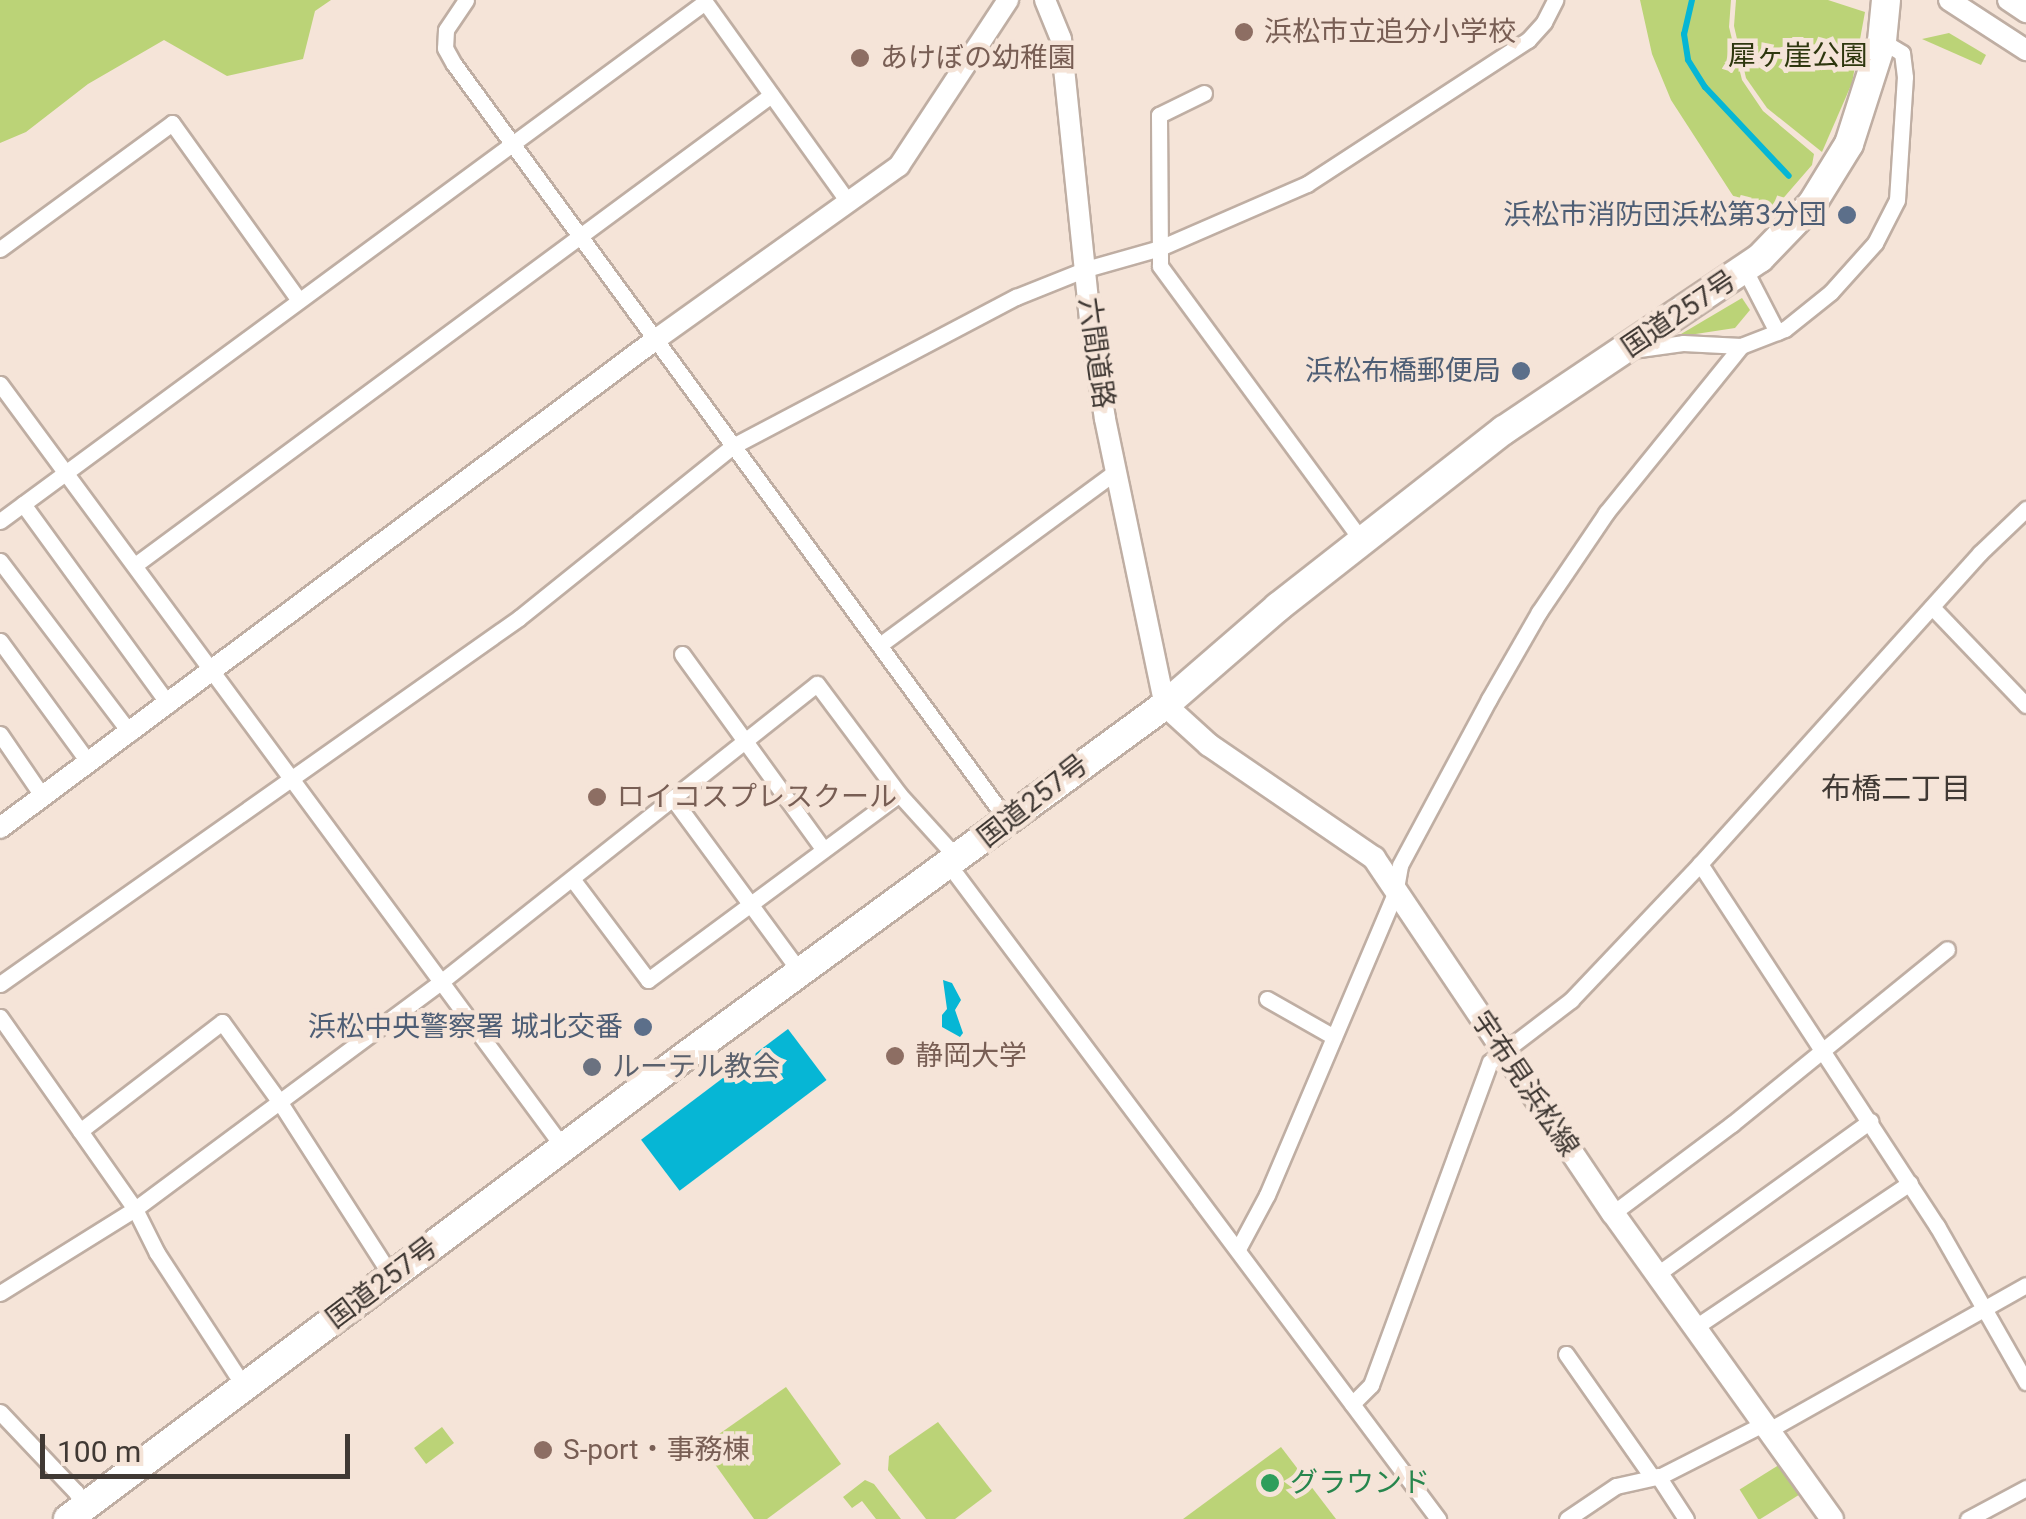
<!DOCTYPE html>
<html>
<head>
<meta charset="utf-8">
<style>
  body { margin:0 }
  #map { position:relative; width:2026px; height:1519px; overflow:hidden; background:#f5e4d8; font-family:Roboto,"Noto Sans JP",sans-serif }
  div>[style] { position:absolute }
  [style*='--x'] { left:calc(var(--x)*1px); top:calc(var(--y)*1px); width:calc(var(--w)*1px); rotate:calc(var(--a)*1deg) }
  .green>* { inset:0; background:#bbd377; transform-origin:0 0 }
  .water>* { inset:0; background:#06b6d5; transform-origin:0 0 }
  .stream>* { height:6px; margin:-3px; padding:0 3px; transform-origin:3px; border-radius:3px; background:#06b6d5 }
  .roads { filter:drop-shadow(2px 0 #bfaea3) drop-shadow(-2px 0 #bfaea3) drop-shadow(0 2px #bfaea3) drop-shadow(0 -2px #bfaea3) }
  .minor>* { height:15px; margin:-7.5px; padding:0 7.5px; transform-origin:7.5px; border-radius:7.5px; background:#fff }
  .tertiary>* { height:20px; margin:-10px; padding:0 10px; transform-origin:10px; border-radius:10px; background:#fff }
  .secondary>* { height:22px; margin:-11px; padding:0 11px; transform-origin:11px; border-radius:11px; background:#fff }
  .trunk>* { height:28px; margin:-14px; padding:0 14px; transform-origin:14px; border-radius:14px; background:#fff }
  .dots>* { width:28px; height:28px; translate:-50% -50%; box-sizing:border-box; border:5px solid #f5e4d8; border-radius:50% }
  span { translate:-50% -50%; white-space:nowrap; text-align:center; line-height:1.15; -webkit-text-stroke:9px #f5e4d8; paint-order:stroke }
  .education-label { font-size:28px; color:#785e54 }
  .left { translate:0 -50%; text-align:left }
  .park-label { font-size:28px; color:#2e370e }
  .service-label { font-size:28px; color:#4e5e75 }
  .right { translate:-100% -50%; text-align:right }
  .street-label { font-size:28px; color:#403934 }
  .worship-label { font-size:28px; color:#5b616d }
  .leisure-label { font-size:28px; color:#27864d }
  .neighbourhood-label { font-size:30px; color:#403934 }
  .scale { position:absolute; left:40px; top:1434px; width:310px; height:45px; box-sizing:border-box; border:5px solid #403934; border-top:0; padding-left:12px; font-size:30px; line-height:35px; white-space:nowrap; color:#403934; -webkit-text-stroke:8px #f5e4d8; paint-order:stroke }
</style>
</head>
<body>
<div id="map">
  <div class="green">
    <i style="clip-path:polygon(0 0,331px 0,315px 11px,303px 59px,227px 76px,164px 40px,88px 84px,26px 132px,0 143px)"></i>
    <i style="clip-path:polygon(1640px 0,1731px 0,1729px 27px,1742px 80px,1763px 111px,1814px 154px,1812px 165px,1760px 225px,1748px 219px,1671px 100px,1652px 54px)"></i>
    <i style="clip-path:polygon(1736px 0,1828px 0,1865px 12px,1852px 83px,1822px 152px,1767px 108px,1746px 78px,1734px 26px)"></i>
    <i style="clip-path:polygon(1949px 33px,1986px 55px,1981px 65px,1922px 39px)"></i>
    <i style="clip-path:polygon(1742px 298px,1750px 310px,1735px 328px,1676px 337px)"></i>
    <i style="clip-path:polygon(786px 1387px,841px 1464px,767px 1519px,754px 1519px,702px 1446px)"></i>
    <i style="clip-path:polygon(938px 1422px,992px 1491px,955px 1519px,926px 1519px,888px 1470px,889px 1456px)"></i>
    <i style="left:442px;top:1427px;width:20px;height:35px;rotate:53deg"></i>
    <i style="clip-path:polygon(1281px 1447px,1336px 1519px,1183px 1519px)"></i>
    <i style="left:1782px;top:1463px;width:36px;height:50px;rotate:58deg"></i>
    <i style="clip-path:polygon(865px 1480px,874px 1484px,901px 1519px,876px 1519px,862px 1501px,852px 1508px,843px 1497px)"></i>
  </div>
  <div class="water">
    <i style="clip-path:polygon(943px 980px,952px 983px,961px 1000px,955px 1010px,963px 1033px,960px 1037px,942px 1027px,942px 1015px,947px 1009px)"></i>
    <i style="left:788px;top:1029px;width:64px;height:184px;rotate:53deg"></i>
  </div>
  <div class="stream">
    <i style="--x:1692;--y:0;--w:35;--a:103"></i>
    <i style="--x:1684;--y:34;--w:26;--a:81"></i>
    <i style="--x:1688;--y:60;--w:32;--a:58"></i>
    <i style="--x:1705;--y:87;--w:122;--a:46.7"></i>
  </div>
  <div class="roads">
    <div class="minor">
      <i style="--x:466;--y:0;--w:36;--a:124"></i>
      <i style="--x:446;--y:30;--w:18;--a:93"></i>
      <i style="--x:445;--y:48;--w:18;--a:61"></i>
      <i style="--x:454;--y:64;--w:937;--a:53.82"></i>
      <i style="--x:1204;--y:93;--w:50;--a:153.9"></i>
      <i style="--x:1159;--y:115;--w:151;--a:89.6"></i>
      <i style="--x:1160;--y:266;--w:341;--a:53.7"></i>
      <i style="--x:0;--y:249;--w:213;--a:-36.2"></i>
      <i style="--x:172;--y:123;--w:216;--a:54.4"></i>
      <i style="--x:1745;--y:270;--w:70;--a:62.7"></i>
      <i style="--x:1632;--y:350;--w:51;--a:-7.8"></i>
      <i style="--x:1683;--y:343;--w:58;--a:3"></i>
      <i style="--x:1741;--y:346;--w:47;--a:-21.1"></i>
      <i style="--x:1785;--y:329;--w:59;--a:-38.8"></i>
      <i style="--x:1831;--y:292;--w:66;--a:-48.1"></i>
      <i style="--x:1875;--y:243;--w:48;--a:-62.9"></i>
      <i style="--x:1897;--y:200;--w:123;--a:-86.3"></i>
      <i style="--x:1905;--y:77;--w:24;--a:-97"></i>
      <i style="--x:1902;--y:53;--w:23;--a:-149"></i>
      <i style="--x:0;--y:384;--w:948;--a:53.58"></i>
      <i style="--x:23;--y:504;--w:248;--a:54"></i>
      <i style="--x:0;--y:521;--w:875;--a:-36.36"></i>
      <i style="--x:705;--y:2;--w:246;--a:54.4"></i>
      <i style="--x:0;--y:561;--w:216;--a:52.9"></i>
      <i style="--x:135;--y:565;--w:791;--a:-36.46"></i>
      <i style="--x:1932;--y:607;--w:136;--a:46.2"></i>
      <i style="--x:0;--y:641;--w:151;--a:53.9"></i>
      <i style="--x:881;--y:644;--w:290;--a:-36.3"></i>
      <i style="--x:682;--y:654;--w:241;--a:54.1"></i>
      <i style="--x:0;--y:734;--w:76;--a:55.7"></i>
      <i style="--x:673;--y:799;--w:215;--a:53.7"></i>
      <i style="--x:1700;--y:864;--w:433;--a:56.8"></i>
      <i style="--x:1937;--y:1226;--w:180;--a:60.3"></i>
      <i style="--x:949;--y:865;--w:817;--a:53.21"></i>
      <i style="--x:573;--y:880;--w:125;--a:53.1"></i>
      <i style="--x:648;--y:980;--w:312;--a:-36.5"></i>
      <i style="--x:0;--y:984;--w:635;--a:-35.19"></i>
      <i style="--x:519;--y:618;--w:275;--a:-38.8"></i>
      <i style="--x:733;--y:446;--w:320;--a:-27.8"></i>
      <i style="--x:1016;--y:297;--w:75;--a:-21.8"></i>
      <i style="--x:1086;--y:269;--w:77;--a:-15.8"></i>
      <i style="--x:1160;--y:248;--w:160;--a:-23.5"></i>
      <i style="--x:1307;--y:184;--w:264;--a:-33.1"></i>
      <i style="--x:1528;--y:40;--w:24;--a:-48"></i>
      <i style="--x:1544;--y:22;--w:25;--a:-63"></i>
      <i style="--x:1267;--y:999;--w:77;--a:29.6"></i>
      <i style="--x:0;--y:1017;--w:235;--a:54.9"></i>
      <i style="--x:135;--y:1209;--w:49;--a:63.4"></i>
      <i style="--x:157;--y:1253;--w:161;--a:56.9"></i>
      <i style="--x:80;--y:1131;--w:179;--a:-37.5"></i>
      <i style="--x:222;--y:1022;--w:97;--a:54.2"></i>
      <i style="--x:279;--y:1101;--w:209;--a:57.3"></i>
      <i style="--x:1613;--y:1213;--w:149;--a:-36.8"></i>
      <i style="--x:1732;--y:1124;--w:277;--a:-39.1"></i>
      <i style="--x:1238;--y:1249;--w:61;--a:-61.8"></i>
      <i style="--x:1267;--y:1195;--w:327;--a:-67"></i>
      <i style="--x:1395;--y:894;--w:29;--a:-80"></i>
      <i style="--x:1400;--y:865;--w:188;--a:-61.8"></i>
      <i style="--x:1489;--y:699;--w:100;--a:-60.1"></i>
      <i style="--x:1539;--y:612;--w:120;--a:-55.9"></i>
      <i style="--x:1606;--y:513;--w:215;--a:-51"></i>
      <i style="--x:1656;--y:1275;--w:264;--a:-35.7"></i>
      <i style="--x:0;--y:1293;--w:159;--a:-31.9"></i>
      <i style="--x:135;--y:1209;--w:382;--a:-36.6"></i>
      <i style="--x:442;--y:981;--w:478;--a:-38.4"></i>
      <i style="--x:817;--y:684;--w:137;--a:53.3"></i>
      <i style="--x:899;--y:794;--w:88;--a:47.8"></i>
      <i style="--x:1694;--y:1328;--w:260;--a:-33.9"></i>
      <i style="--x:1566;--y:1354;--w:150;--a:55"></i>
      <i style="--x:1352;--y:1404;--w:27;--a:-45"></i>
      <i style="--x:1371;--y:1385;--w:344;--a:-69.8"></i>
      <i style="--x:1490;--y:1062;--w:102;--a:-37.4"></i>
      <i style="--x:1571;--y:1000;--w:187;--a:-46.5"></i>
      <i style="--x:1700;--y:864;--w:418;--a:-48"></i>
      <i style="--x:1980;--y:553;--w:64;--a:-43.7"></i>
      <i style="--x:0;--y:1412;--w:110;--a:46.5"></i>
      <i style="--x:76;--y:1492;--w:17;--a:62"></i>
      <i style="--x:1767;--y:1431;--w:297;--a:-29.4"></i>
      <i style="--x:1658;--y:1476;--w:51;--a:56.9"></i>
      <i style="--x:1567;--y:1519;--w:59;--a:-34"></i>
      <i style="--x:1616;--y:1486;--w:46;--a:-12.5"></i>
      <i style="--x:1661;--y:1476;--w:114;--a:-27"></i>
      <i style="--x:1968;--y:1519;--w:66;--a:-28.1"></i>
    </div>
    <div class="tertiary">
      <i style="--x:1045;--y:0;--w:42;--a:67.7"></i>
      <i style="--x:1061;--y:39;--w:283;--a:84.1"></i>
      <i style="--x:1090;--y:321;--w:99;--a:81.3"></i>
      <i style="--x:1105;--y:419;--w:292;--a:78.2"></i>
      <i style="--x:1949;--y:0;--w:92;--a:33"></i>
      <i style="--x:2008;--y:0;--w:22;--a:34"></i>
      <i style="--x:0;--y:828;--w:817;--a:-36.69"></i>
      <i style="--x:655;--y:340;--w:300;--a:-35.5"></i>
      <i style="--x:899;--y:166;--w:199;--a:-56.7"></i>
    </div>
    <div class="secondary">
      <i style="--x:1165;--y:705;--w:59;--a:42.3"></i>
      <i style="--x:1209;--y:745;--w:200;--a:34.4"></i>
      <i style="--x:1374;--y:858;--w:428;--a:56.1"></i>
      <i style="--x:1613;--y:1213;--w:376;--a:54.4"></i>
    </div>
    <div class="trunk">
      <i style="--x:68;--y:1519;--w:770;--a:-36.87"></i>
      <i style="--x:684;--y:1057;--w:596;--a:-36.2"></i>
      <i style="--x:1165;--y:705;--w:150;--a:-40.9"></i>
      <i style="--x:1278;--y:607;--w:287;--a:-38.1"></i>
      <i style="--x:1504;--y:430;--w:308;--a:-33.9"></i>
      <i style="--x:1760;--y:258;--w:75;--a:-46.1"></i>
      <i style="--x:1812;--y:204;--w:70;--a:-58.3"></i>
      <i style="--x:1849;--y:144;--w:108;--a:-72.2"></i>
      <i style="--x:1882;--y:41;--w:41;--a:-84.4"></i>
    </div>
  </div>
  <div class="dots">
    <i style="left:1244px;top:32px;background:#8d6e63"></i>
    <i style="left:860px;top:58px;background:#8d6e63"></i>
    <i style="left:1847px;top:215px;background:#5c6f8a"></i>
    <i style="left:1521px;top:371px;background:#5c6f8a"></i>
    <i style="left:597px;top:797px;background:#8d6e63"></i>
    <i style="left:643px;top:1027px;background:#5c6f8a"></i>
    <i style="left:895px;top:1056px;background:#8d6e63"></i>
    <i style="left:592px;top:1067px;background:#6b7280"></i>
    <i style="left:543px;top:1450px;background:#8d6e63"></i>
    <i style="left:1270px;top:1483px;background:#2e9e5b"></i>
  </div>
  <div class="education-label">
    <span class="left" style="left:1264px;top:32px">浜松市立追分小学校</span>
    <span class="left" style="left:880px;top:58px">あけぼの幼稚園</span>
    <span class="left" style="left:617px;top:797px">ロイコスプレスクール</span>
    <span class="left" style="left:915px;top:1056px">静岡大学</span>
    <span class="left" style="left:563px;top:1450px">S-port・事務棟</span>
  </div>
  <div class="park-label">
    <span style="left:1798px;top:56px">犀ヶ崖公園</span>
  </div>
  <div class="service-label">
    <span class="right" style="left:1827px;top:215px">浜松市消防団浜松第3分団</span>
    <span class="right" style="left:1501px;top:371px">浜松布橋郵便局</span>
    <span class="right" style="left:623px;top:1027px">浜松中央警察署 城北交番</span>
  </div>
  <div class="street-label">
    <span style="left:1679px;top:314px;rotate:-34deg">国道257号</span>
    <span style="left:1096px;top:353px;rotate:82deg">六間道路</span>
    <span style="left:1033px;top:801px;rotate:-38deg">国道257号</span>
    <span style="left:1525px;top:1084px;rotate:56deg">宇布見浜松線</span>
    <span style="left:382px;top:1283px;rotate:-37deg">国道257号</span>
  </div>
  <div class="worship-label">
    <span class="left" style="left:612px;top:1067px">ルーテル教会</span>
  </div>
  <div class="leisure-label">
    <span class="left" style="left:1290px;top:1483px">グラウンド</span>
  </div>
  <div class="neighbourhood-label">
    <span style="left:1896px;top:789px">布橋二丁目</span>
  </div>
  <div class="scale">100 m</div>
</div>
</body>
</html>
